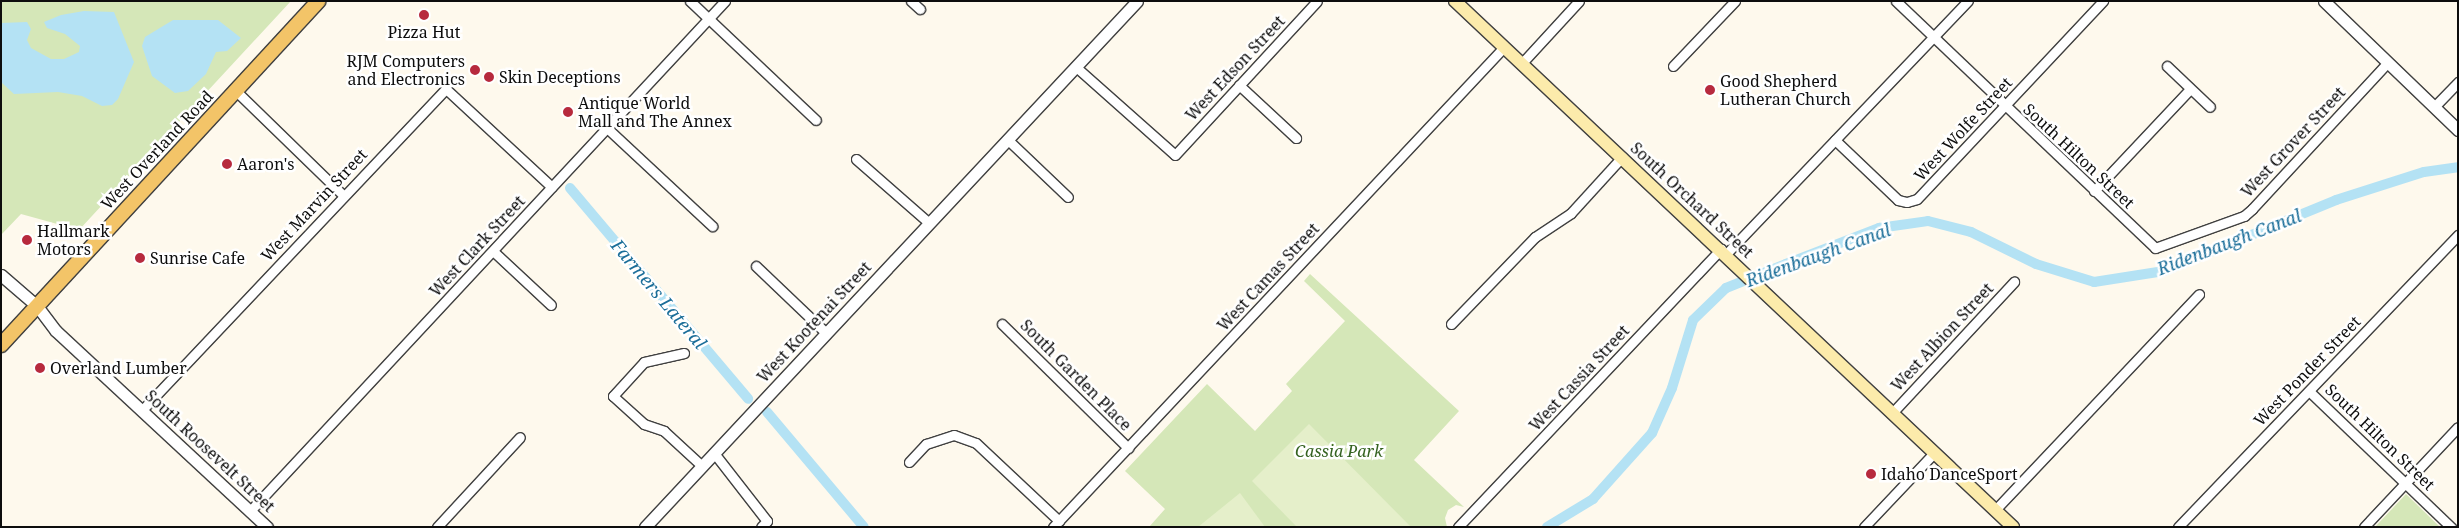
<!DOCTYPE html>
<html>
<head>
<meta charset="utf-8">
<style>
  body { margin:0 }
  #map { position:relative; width:2459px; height:528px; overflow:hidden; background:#fef9ed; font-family:"Noto Serif",serif }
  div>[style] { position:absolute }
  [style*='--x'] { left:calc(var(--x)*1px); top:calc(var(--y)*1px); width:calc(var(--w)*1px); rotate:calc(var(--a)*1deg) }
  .green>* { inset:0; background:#d5e7b8 }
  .pitch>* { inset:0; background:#e5efca }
  .water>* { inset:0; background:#b4e2f4 }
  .canal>* { height:10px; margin:-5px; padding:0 5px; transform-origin:5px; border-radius:5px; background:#b4e2f4 }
  .roads { filter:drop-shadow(1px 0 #404040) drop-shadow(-1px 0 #404040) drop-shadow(0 1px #404040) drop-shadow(0 -1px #404040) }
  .minor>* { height:9px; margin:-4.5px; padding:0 4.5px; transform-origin:4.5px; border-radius:4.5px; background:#fff }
  .tertiary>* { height:11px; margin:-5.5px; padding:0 5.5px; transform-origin:5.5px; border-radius:5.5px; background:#fff }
  .secondary>* { height:12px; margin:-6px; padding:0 6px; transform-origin:6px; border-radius:6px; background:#fcebab }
  .primary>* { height:14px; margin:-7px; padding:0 7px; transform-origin:7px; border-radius:7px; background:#f3c468 }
  .dots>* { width:14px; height:14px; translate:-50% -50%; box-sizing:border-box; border:2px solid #fff; border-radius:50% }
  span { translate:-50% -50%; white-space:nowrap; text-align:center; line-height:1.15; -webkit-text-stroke:5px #fff; paint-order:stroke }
  .poi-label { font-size:16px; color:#0d0d0d }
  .right { translate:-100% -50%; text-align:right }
  .left { translate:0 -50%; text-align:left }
  .street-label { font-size:16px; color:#0d0d0d }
  .park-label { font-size:16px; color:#346220; font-style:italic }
  .water-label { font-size:18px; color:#1b6e99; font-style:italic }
  .frame { position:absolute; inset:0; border:2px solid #0d0d0d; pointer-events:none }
</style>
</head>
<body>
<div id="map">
  <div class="green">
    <i style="clip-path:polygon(1px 1px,291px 1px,79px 230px,21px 214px,1px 235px)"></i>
    <i style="clip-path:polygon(1310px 274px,1459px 411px,1414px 460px,1464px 507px,1456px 505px,1448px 510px,1445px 518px,1447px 527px,1149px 527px,1165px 509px,1125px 471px,1207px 384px,1255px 431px,1292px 391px,1286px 384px,1345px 321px,1304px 281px)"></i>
    <i style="clip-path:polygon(2406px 494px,2440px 527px,2375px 527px)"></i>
  </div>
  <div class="pitch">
    <i style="clip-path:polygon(1309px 424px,1411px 527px,1297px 527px,1252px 481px)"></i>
    <i style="clip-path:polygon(1240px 493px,1265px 527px,1198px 527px)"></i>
  </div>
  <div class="water">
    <i style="clip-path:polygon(84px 11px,114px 12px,134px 62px,118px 99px,112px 105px,102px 106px,82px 96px,58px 92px,14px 94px,1px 82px,1px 23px,27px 22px,31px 29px,27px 40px,31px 48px,51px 59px,64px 59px,79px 52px,80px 46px,65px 34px,47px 28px,44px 22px,61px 15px)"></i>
    <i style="clip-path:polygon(173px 20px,218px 20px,241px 38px,227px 51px,216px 52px,206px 74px,188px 91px,175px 93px,152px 76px,142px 46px,145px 37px)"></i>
  </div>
  <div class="canal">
    <i style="--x:570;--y:188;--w:276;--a:49.8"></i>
    <i style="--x:767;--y:412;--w:150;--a:49.9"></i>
    <i style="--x:1547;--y:527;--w:54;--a:-31.3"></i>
    <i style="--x:1593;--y:499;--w:89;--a:-48.2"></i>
    <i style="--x:1652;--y:433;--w:49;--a:-66"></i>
    <i style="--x:1672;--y:388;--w:71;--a:-72.8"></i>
    <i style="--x:1693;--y:320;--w:46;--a:-44.1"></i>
    <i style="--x:1726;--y:288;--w:65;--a:-21.8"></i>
    <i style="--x:1786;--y:264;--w:100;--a:-21.2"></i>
    <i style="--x:1879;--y:228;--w:49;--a:-8.1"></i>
    <i style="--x:1928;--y:221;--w:44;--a:14.3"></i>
    <i style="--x:1971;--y:232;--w:72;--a:26.2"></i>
    <i style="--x:2036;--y:264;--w:61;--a:17.2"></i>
    <i style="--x:2094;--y:282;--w:71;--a:-8.9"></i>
    <i style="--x:2164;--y:271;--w:186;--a:-22.4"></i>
    <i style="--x:2336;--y:200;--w:92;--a:-17.7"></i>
    <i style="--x:2424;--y:172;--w:34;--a:-8"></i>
  </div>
  <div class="roads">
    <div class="minor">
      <i style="--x:690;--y:1;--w:173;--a:43.4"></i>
      <i style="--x:911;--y:1;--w:12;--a:42"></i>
      <i style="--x:1896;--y:1;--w:358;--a:43.6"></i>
      <i style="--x:2155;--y:248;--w:95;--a:-19.8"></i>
      <i style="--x:2244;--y:216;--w:11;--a:-41"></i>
      <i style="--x:2252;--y:209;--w:199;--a:-47.2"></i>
      <i style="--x:1522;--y:63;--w:84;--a:-47.4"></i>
      <i style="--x:1673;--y:66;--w:90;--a:-46.4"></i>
      <i style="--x:2167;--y:66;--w:59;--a:43.6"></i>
      <i style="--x:1076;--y:67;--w:132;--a:41.6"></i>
      <i style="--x:1175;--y:155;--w:209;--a:-47.3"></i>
      <i style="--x:1239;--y:85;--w:78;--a:42.9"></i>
      <i style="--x:236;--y:91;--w:149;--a:44.2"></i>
      <i style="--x:2434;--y:107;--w:35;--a:-46"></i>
      <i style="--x:607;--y:128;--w:144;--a:43"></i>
      <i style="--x:1007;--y:139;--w:84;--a:43.6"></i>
      <i style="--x:1835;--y:140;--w:87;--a:43.6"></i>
      <i style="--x:1898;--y:200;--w:9;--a:13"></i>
      <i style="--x:1907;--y:202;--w:10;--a:-17"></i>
      <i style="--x:1917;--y:199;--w:272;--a:-46.8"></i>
      <i style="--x:856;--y:159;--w:97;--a:41.2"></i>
      <i style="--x:2094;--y:191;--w:140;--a:-46.7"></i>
      <i style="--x:493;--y:251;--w:79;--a:43"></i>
      <i style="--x:1726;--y:254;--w:350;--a:-46.3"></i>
      <i style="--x:756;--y:266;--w:97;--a:43.7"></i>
      <i style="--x:1002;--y:324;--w:177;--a:44.5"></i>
      <i style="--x:1451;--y:324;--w:121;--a:-46"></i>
      <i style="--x:1535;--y:237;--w:43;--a:-33.7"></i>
      <i style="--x:1571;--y:213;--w:76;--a:-47.7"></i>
      <i style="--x:684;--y:353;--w:41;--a:167.3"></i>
      <i style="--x:644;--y:362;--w:46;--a:132.4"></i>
      <i style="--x:613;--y:396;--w:42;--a:42.1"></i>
      <i style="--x:644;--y:424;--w:21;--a:19"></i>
      <i style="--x:664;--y:431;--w:52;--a:42.6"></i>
      <i style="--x:2309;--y:391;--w:197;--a:43.8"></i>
      <i style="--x:143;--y:409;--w:441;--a:-46.6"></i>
      <i style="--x:446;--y:89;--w:144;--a:42.8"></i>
      <i style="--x:1893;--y:412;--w:178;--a:-47.1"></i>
      <i style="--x:714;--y:453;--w:86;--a:52.1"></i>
      <i style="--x:767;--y:521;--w:8;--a:135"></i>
      <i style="--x:909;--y:462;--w:25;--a:-47"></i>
      <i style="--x:926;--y:444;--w:29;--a:-18"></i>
      <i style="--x:954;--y:435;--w:23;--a:20"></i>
      <i style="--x:976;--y:443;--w:114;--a:43.2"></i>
      <i style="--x:1995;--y:510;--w:297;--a:-46.6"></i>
      <i style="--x:250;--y:511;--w:697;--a:-47.04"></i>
      <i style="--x:437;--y:527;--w:122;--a:-47.3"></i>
      <i style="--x:1053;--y:527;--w:659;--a:-46.78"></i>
      <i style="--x:1458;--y:527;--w:383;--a:-46.6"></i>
      <i style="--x:1864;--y:527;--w:103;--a:-46.6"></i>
      <i style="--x:2178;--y:527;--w:405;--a:-46.2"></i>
      <i style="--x:2364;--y:527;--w:137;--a:-46.8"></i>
    </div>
    <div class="tertiary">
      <i style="--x:2324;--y:1;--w:186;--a:43.9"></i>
      <i style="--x:1;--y:275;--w:48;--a:40.7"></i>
      <i style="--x:37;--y:306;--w:31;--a:53"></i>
      <i style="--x:56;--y:331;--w:288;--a:42.9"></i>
      <i style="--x:645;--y:527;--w:720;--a:-46.91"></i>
    </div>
    <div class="secondary">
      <i style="--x:1455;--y:1;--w:767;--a:43.31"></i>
    </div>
    <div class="primary">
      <i style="--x:1;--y:345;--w:468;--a:-47.3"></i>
    </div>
  </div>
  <div class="dots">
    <i style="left:424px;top:15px;background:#b72a3e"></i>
    <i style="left:475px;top:70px;background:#b72a3e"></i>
    <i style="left:489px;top:77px;background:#b72a3e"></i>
    <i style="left:1710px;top:90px;background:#b72a3e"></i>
    <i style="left:568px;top:112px;background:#b72a3e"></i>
    <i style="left:227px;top:164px;background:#b72a3e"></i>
    <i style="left:27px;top:240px;background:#b72a3e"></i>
    <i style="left:140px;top:258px;background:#b72a3e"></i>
    <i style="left:40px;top:368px;background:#b72a3e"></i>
    <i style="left:1871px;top:474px;background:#b72a3e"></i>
  </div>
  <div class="poi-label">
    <span style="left:424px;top:32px">Pizza Hut</span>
    <span class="right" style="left:465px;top:70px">RJM Computers<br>and Electronics</span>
    <span class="left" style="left:499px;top:77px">Skin Deceptions</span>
    <span class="left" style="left:1720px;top:90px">Good Shepherd<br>Lutheran Church</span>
    <span class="left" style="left:578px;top:112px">Antique World<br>Mall and The Annex</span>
    <span class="left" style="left:237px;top:164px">Aaron's</span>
    <span class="left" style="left:37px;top:240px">Hallmark<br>Motors</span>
    <span class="left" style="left:150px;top:258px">Sunrise Cafe</span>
    <span class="left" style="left:50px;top:368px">Overland Lumber</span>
    <span class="left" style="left:1881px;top:474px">Idaho DanceSport</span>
  </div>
  <div class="street-label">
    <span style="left:1235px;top:68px;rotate:-47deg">West Edson Street</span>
    <span style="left:1963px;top:129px;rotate:-47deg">West Wolfe Street</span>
    <span style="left:2293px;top:142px;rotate:-47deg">West Grover Street</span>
    <span style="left:157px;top:150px;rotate:-47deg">West Overland Road</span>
    <span style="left:2079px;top:156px;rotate:43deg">South Hilton Street</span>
    <span style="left:1692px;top:200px;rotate:43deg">South Orchard Street</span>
    <span style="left:314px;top:205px;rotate:-47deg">West Marvin Street</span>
    <span style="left:477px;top:246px;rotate:-47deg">West Clark Street</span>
    <span style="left:1268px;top:277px;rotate:-47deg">West Camas Street</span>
    <span style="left:814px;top:322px;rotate:-47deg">West Kootenai Street</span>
    <span style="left:1942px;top:337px;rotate:-47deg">West Albion Street</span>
    <span style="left:2307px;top:371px;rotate:-46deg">West Ponder Street</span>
    <span style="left:1076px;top:375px;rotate:45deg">South Garden Place</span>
    <span style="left:1579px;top:378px;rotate:-47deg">West Cassia Street</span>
    <span style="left:2380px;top:437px;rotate:44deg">South Hilton Street</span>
    <span style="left:210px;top:451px;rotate:43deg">South Roosevelt Street</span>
  </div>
  <div class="park-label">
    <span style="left:1339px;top:451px">Cassia Park</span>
  </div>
  <div class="water-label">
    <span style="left:2229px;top:242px;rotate:-21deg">Ridenbaugh Canal</span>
    <span style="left:1818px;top:255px;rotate:-20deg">Ridenbaugh Canal</span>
    <span style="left:659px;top:294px;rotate:50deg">Farmers Lateral</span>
  </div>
  <div class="frame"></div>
</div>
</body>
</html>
